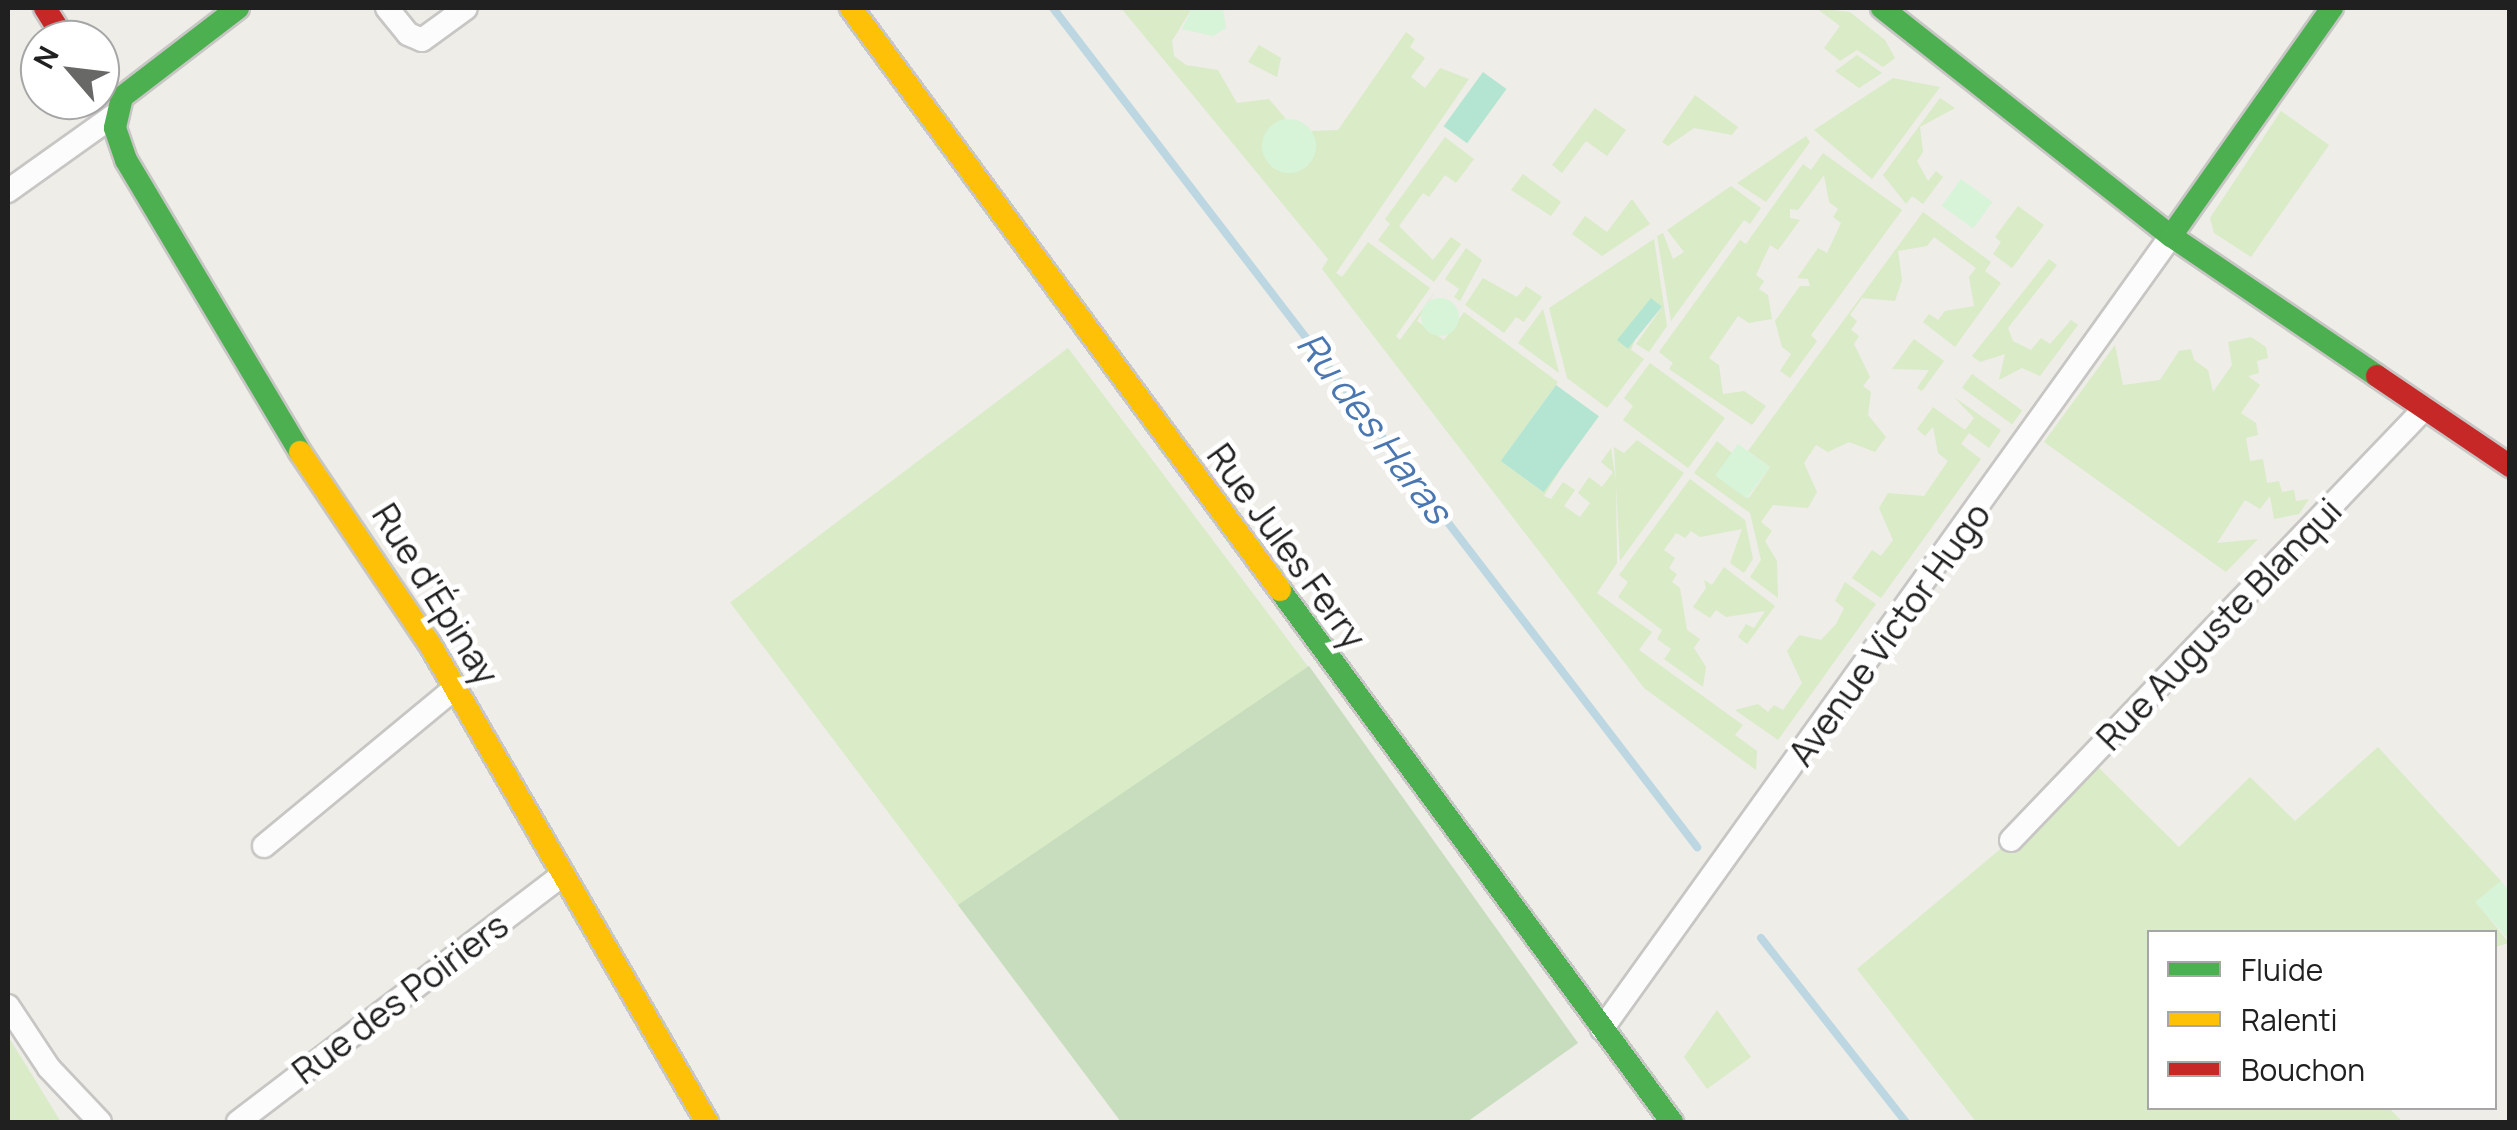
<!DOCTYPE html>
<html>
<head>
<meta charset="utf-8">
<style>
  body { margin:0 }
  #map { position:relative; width:2517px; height:1130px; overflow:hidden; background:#eeede8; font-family:Manrope,sans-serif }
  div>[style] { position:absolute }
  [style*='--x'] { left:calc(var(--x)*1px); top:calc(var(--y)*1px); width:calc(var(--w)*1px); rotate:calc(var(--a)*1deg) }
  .grass>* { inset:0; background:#d9ebc7; transform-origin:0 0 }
  .forest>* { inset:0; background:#c7ddbe }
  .park>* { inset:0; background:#d7f4d9; transform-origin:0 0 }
  .round { border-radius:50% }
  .pitch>* { inset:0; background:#b4e5d3; transform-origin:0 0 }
  .stream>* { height:8px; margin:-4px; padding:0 4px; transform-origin:4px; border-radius:4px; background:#bcd7e1 }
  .roads { filter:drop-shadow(2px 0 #c7c6c4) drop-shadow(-2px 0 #c7c6c4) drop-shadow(0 2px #c7c6c4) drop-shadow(0 -2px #c7c6c4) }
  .street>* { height:22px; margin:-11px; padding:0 11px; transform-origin:11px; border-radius:11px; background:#fcfcfc }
  .fast>* { height:22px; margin:-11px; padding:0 11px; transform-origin:11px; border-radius:11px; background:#4caf50 }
  .slow>* { height:22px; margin:-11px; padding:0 11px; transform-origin:11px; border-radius:11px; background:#ffc107 }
  .jam>* { height:22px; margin:-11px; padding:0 11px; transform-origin:11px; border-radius:11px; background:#c62828 }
  span { translate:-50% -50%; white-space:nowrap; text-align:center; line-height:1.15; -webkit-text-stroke:10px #fff; paint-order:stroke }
  .street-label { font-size:35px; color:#202020 }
  .water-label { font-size:38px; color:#4b77b1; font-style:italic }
  .frame { position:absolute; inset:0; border:10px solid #202020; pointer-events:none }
  .legend { position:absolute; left:2147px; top:930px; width:350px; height:180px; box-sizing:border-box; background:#fff; border:2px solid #a6a6a6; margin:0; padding:12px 18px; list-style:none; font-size:30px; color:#202020 }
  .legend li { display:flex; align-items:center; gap:20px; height:50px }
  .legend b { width:50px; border:2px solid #a6a6a6 }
  .north { position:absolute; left:20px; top:20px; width:100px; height:100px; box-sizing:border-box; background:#fff; border:2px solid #a6a6a6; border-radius:50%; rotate:298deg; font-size:28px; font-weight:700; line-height:40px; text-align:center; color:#202020 }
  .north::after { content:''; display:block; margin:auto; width:35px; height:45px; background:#686866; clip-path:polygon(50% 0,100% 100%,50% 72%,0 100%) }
</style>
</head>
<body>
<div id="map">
  <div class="grass">
    <i style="clip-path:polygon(1121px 8px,1192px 8px,1172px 41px,1174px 56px,1186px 65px,1218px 70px,1237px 103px,1269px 99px,1286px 119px,1279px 121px,1283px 172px,1311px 161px,1311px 131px,1338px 130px,1406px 32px,1415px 39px,1410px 47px,1425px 58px,1411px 77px,1425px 88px,1440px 68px,1469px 79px,1336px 273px,1342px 277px,1368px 242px,1430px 288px,1396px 336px,1400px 340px,1435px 292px,1417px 321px,1444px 340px,1464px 312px,1558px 382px,1501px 461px,1543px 492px,1566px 460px,1544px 496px,1551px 499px,1563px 482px,1575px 490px,1564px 506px,1580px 517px,1590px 503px,1578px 493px,1589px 477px,1602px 487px,1613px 472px,1601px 462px,1611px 448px,1616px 482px,1617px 563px,1597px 593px,1652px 632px,1639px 650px,1743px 725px,1735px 735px,1757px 751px,1756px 770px,1644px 688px,1322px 269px,1328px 259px)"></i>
    <i style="clip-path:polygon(1816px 8px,1850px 12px,1885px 40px,1895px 58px,1883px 67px,1857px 50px,1840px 61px,1824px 48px,1840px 26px)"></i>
    <i style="clip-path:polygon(1259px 45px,1281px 58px,1277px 77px,1248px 62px)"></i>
    <i style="clip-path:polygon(1857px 55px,1882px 73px,1859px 88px,1835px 71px)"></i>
    <i style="clip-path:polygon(1893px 78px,1940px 87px,1872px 179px,1814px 130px)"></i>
    <i style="clip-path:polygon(1695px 95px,1738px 127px,1732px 135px,1694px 128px,1668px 146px,1662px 142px)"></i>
    <i style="clip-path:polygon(1940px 98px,1955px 108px,1920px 127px,1923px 152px,1917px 161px,1928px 181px,1936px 171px,1943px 177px,1923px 204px,1912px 196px,1906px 204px,1883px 175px)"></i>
    <i style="clip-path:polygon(1595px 108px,1626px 130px,1607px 156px,1586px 141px,1562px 173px,1552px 165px)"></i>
    <i style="clip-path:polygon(2281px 111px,2329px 145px,2251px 257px,2214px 233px,2210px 218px)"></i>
    <i style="clip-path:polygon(1806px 136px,1810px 142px,1766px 202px,1737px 183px)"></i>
    <i style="clip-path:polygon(1445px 137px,1474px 159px,1456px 183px,1445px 175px,1429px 197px,1423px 193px,1399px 226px,1433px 260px,1451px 237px,1461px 244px,1434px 282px,1378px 240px,1390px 224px,1385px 219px)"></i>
    <i style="clip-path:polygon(1823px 153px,1902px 210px,1811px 335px,1817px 341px,1790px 378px,1780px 371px,1791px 354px,1782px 347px,1775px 321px,1800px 286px,1810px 286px,1808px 279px,1797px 278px,1818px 248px,1827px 253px,1841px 223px,1833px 217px,1838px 209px,1829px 202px,1824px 175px,1798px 210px,1790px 209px,1790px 218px,1800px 220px,1778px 250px,1770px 245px,1756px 275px,1764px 281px,1759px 289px,1768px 295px,1772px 319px,1749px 323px,1738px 316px,1709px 358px,1719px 365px,1723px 394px,1744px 391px,1766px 406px,1752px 425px,1669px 369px,1673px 363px,1659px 352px,1740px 240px,1746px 244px,1803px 164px,1811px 170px)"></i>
    <i style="clip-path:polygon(1523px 174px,1561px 202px,1551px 216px,1511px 190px)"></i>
    <i style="clip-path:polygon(1731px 186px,1761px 208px,1750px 224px,1744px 220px,1671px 321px,1657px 236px,1663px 233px,1673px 259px,1684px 252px,1667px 230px)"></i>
    <i style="clip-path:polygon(1632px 199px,1650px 224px,1602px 256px,1572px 234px,1585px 216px,1607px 232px)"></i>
    <i style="clip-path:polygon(2018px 206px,2044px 225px,2012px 268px,1993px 254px,2001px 242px,1995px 237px)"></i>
    <i style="clip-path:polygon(1923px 212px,1991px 262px,1985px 271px,2001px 283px,1955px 347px,1923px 322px,1929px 314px,1938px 320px,1945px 311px,1974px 306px,1969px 277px,1976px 268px,1934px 237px,1927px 246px,1898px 251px,1902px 280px,1895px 301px,1862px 298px,1850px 315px,1857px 321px,1851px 330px,1859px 336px,1854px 344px,1870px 377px,1863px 386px,1871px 392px,1868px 415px,1886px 437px,1875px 452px,1849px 442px,1828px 452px,1816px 445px,1804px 463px,1817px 492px,1808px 508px,1773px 505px,1761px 522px,1772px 531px,1765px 541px,1777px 561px,1778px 598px,1750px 577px,1761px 560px,1750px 513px,1694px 473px,1717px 441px,1732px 453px,1717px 476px,1749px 498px,1770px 467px,1748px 451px)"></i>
    <i style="clip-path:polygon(1654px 239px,1667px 326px,1649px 352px,1636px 344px,1662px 307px,1651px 299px,1631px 350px,1644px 359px,1607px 408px,1567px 378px,1549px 308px)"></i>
    <i style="clip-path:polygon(1466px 248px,1482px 260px,1460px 301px,1454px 297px,1459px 289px,1445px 279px)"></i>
    <i style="clip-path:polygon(2049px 259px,2057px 265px,2008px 328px,2013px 341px,2031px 350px,2041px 338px,2050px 344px,2071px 320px,2078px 325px,2040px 376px,2022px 368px,1999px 380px,2005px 354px,1980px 362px,1972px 356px)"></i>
    <i style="clip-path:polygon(1483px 278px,1517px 297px,1526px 286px,1542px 297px,1524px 322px,1516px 317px,1504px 333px,1465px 305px)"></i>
    <i style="clip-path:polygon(1543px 309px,1559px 373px,1518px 343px)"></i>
    <i style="clip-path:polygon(2251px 337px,2266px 347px,2268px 358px,2257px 361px,2259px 373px,2248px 376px,2260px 385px,2241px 413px,2256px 423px,2258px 435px,2246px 438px,2250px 461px,2263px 459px,2267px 483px,2279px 481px,2282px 492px,2294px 490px,2296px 501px,2309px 499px,2299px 514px,2274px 519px,2270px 496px,2260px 509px,2245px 500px,2217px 543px,2258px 539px,2226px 572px,2044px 442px,2115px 345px,2123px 385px,2160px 380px,2179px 351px,2191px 349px,2194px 360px,2208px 370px,2213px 392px,2232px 365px,2228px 342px)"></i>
    <i style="clip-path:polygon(1914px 339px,1944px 361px,1922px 391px,1917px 388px,1929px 370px,1892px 369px)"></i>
    <i style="left:1068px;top:348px;width:399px;height:423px;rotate:53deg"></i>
    <i style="clip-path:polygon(1650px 363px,1725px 418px,1688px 468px,1623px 420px,1633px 406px,1624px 398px)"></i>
    <i style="left:1972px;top:374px;width:62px;height:17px;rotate:36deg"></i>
    <i style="clip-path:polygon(1954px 397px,2001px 430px,1989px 448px,1969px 433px,1961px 444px,1981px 459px,1881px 598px,1852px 578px,1872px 550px,1881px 556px,1893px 540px,1879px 508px,1888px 493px,1924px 496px,1948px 461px,1938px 453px,1933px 427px,1925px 436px,1917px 429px,1933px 407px,1965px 430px,1974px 418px)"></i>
    <i style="clip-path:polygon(1637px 440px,1684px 473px,1620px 561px,1614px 447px,1624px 453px)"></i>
    <i style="clip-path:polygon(1690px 479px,1745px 520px,1753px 559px,1744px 573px,1730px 563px,1742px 529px,1700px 537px,1691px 531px,1685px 538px,1676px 533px,1664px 550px,1675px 558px,1669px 568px,1677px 574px,1672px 582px,1680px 588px,1687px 630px,1700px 639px,1694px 648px,1706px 667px,1703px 687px,1664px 659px,1671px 649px,1657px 639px,1662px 630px,1618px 597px,1628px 582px,1619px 575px)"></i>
    <i style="clip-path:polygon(1724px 567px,1775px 606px,1747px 644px,1738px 637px,1746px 624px,1754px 628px,1765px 611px,1726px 617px,1716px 610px,1710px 618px,1693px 607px,1706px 588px,1704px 580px,1712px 585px)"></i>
    <i style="clip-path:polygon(1845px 582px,1876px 604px,1778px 740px,1735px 710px,1758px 704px,1768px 712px,1774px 705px,1783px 710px,1802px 683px,1787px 651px,1799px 635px,1821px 640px,1836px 624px,1844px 608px,1835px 601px)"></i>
    <i style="clip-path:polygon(2378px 747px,2501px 881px,2476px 902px,2509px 943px,2495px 947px,2494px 932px,2150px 932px,2150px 1108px,2389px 1108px,2403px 1122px,1976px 1122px,1857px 969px,2004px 846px,2013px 854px,2098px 767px,2179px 847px,2250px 777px,2295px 821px)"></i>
    <i style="clip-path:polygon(1717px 1010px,1751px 1057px,1707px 1089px,1684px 1057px)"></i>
    <i style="clip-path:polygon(8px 1036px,61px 1122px,8px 1122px)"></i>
  </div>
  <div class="forest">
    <i style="clip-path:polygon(1309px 666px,1578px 1043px,1467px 1122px,1121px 1122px,958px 905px)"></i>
  </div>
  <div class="park">
    <i style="clip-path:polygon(1192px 8px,1223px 8px,1226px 28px,1213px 36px,1182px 29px)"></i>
    <i class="round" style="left:1262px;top:119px;width:54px;height:54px"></i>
    <i style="left:1961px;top:179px;width:39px;height:33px;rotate:36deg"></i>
    <i class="round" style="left:1421px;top:298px;width:38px;height:38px"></i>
    <i style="left:1738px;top:444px;width:39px;height:39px;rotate:36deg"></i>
    <i style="clip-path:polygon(2501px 881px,2509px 891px,2509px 940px,2475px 902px)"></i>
  </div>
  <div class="pitch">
    <i style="left:1483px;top:72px;width:29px;height:67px;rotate:36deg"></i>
    <i style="left:1651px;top:298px;width:14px;height:54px;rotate:39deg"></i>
    <i style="left:1556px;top:385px;width:53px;height:94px;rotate:36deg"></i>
  </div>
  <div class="stream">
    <i style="--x:1053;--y:8;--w:1058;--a:52.49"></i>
    <i style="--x:1761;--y:938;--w:234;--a:51.8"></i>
  </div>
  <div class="roads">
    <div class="street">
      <i style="--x:387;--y:8;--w:33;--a:51"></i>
      <i style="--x:408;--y:34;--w:15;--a:23"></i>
      <i style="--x:422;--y:40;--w:54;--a:-36"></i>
      <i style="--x:8;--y:191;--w:133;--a:-35.5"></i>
      <i style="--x:2011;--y:840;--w:598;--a:-46.22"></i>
      <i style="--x:264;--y:846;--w:248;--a:-39.6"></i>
      <i style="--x:8;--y:1006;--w:74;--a:56.5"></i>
      <i style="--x:49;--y:1068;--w:74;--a:46.6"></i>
      <i style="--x:1602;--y:1029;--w:976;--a:-54.34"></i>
      <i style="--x:238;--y:1122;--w:407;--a:-37.3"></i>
    </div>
    <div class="fast">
      <i style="--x:238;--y:8;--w:146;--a:142.5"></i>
      <i style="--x:122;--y:97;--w:32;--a:103"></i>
      <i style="--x:115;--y:128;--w:34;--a:71"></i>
      <i style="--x:126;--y:160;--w:340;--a:59.2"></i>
      <i style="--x:1882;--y:8;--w:368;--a:38.3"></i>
      <i style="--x:2171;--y:236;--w:249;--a:34.2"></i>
      <i style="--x:2171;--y:236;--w:279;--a:-54.8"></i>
      <i style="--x:1280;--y:590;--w:661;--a:53.62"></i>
    </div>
    <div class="slow">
      <i style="--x:851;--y:8;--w:723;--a:53.61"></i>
      <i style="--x:300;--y:452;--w:230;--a:56"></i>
      <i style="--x:429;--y:643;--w:554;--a:59.87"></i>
    </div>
    <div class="jam">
      <i style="--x:45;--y:8;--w:38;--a:58"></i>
      <i style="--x:2377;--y:376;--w:161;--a:34.1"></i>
    </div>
  </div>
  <div class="street-label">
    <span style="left:1287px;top:546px;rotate:54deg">Rue Jules Ferry</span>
    <span style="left:436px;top:594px;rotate:58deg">Rue d'Épinay</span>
    <span style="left:2219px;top:624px;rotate:-46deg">Rue Auguste Blanqui</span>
    <span style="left:1889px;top:634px;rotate:-54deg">Avenue Victor Hugo</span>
    <span style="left:400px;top:998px;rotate:-37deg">Rue des Poiriers</span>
  </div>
  <div class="water-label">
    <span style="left:1375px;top:427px;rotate:53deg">Ru des Haras</span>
  </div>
  <div class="frame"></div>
  <ul class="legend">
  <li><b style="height:12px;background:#4caf50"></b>Fluide</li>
  <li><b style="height:12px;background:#ffc107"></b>Ralenti</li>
  <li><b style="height:12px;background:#c62828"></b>Bouchon</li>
  </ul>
  <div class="north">N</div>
</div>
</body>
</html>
